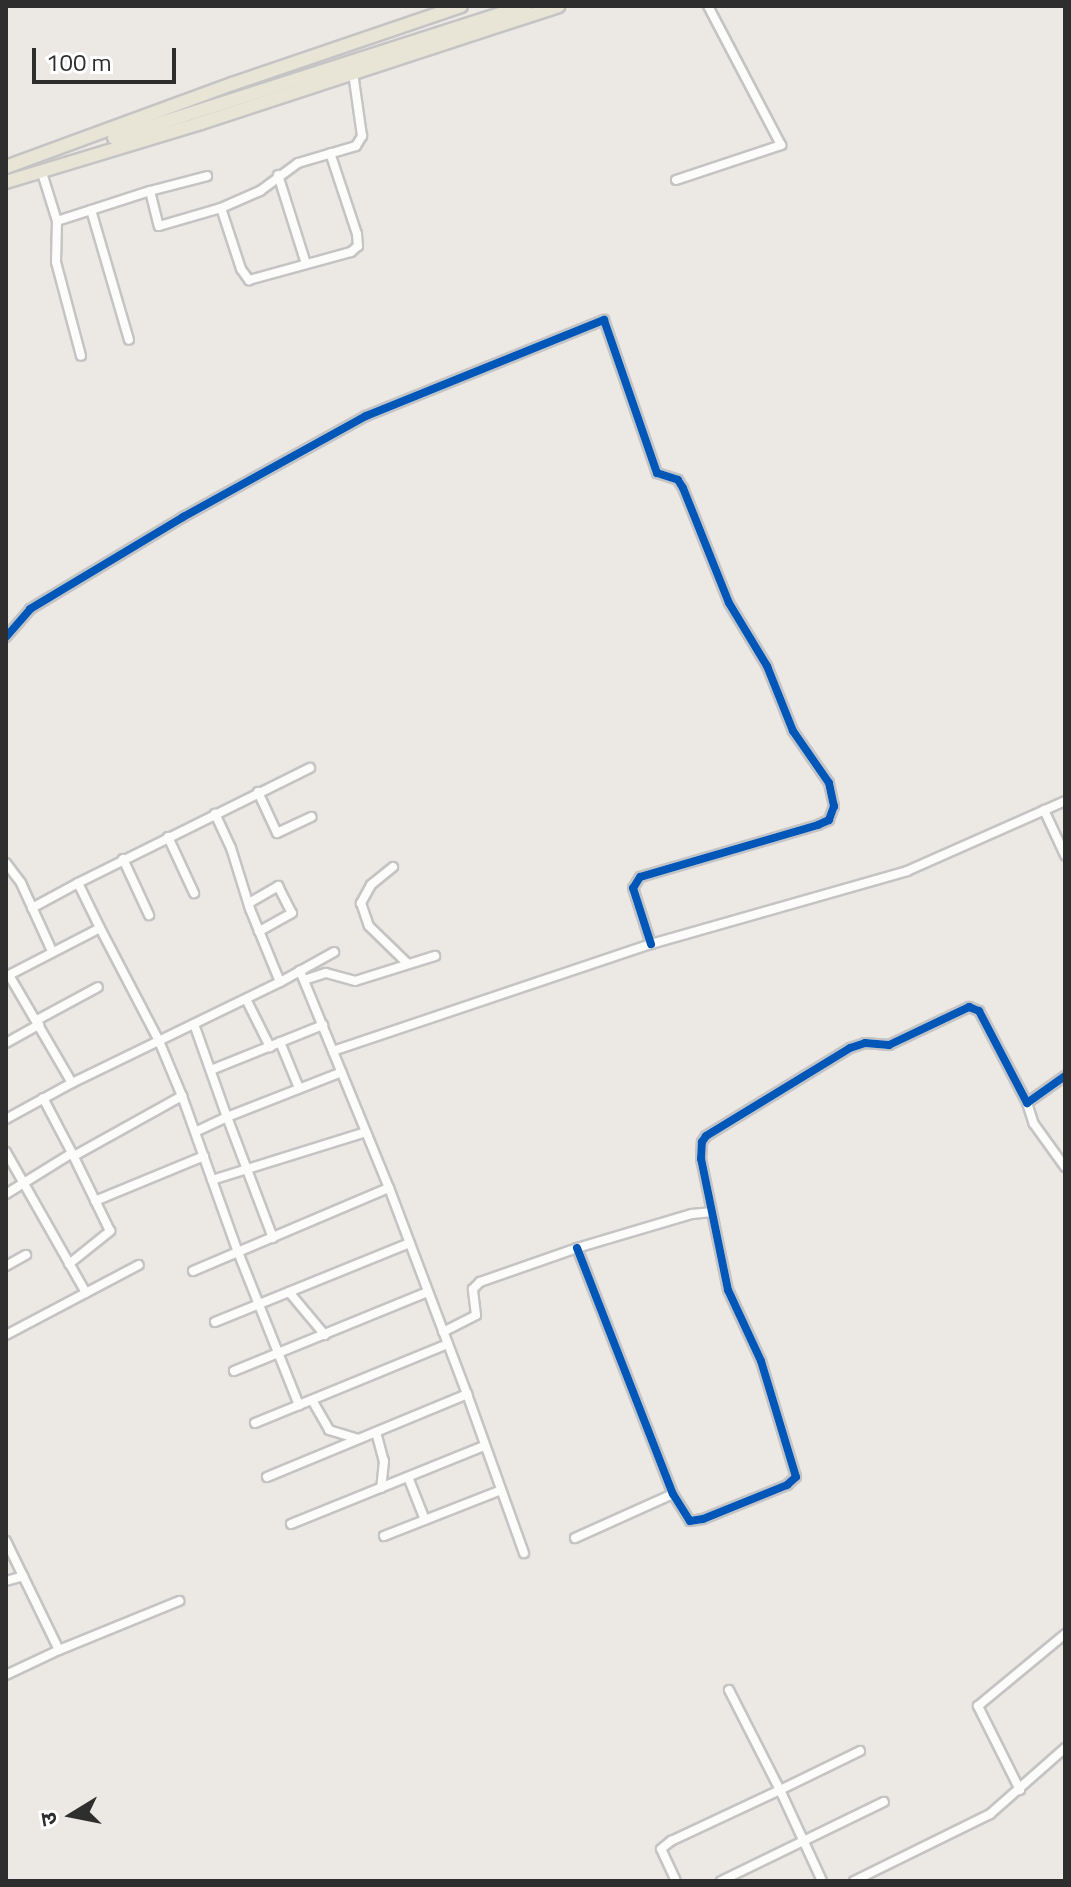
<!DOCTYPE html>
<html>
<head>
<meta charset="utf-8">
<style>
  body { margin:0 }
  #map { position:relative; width:1071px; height:1887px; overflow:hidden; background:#ece8e4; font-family:"Titillium Web","Noto Sans Devanagari",sans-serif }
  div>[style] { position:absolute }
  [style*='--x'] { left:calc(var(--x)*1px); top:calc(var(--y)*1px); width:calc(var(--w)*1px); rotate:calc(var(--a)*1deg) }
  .roads { filter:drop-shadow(2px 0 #c5c4c5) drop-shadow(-2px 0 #c5c4c5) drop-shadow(0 2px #c5c4c5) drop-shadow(0 -2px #c5c4c5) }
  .minor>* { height:8px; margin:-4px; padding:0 4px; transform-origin:4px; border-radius:4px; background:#fcfcfb }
  .primary>* { height:12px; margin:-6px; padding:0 6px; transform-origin:6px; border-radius:6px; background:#e8e4d6 }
  .cycleway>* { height:8px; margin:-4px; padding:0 4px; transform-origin:4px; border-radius:4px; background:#0057b8 }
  span { translate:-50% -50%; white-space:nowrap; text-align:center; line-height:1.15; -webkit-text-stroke:7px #fff; paint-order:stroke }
  .frame { position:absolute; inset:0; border:8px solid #2e2e2e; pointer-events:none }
  .north { position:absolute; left:32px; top:1775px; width:80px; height:80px; -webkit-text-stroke:6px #fff; paint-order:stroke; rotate:260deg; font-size:22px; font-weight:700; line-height:32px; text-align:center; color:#2e2e2e }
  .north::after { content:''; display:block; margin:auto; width:28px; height:36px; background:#2e2e2e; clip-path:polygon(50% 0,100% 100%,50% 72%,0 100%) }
  .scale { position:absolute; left:32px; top:48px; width:144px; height:36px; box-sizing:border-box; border:4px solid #2e2e2e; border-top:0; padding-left:10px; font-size:24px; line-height:28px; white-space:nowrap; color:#2e2e2e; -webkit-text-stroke:6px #fff; paint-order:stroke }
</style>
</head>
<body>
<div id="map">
  <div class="roads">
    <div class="minor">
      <i style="--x:278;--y:175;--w:93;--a:72.5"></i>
      <i style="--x:43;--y:176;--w:47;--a:72.7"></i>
      <i style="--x:57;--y:221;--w:41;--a:91.4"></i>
      <i style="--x:56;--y:262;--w:97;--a:75.1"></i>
      <i style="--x:676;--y:180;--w:111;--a:-18.4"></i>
      <i style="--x:781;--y:145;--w:157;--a:-117.7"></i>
      <i style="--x:150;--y:191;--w:59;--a:-14.7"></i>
      <i style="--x:221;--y:208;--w:64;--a:71.8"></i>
      <i style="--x:241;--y:269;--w:14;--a:54"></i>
      <i style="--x:249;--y:280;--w:106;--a:-15.4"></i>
      <i style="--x:351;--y:252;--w:9;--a:-41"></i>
      <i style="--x:358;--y:246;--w:12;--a:-95"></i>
      <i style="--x:357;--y:234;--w:85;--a:-108.4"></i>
      <i style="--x:91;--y:210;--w:135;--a:73.7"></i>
      <i style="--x:57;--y:221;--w:98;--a:-17.9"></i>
      <i style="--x:150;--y:191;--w:36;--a:76"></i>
      <i style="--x:159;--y:226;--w:65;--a:-16.2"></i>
      <i style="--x:221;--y:208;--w:43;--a:-23.6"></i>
      <i style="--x:260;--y:191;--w:47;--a:-36.4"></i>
      <i style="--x:298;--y:163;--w:60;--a:-16.3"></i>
      <i style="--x:356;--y:146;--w:12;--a:-59"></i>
      <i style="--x:362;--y:136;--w:64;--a:-98.1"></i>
      <i style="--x:6;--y:637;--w:37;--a:-49"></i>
      <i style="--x:30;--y:609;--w:179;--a:-31"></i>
      <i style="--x:183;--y:517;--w:209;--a:-28.9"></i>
      <i style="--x:366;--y:416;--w:257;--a:-22"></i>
      <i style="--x:604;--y:320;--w:162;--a:70.9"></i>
      <i style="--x:657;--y:473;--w:22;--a:18"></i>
      <i style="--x:678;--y:480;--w:9;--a:58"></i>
      <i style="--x:683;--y:488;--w:124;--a:68.2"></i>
      <i style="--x:729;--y:603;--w:74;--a:58.9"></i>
      <i style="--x:767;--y:666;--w:70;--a:68.2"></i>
      <i style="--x:793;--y:731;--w:63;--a:55.3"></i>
      <i style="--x:829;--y:783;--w:24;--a:78"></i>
      <i style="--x:834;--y:806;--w:15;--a:110"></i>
      <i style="--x:829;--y:820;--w:12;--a:156"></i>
      <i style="--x:818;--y:825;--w:185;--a:163.7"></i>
      <i style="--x:640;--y:877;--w:13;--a:122"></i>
      <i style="--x:633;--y:888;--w:59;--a:72.2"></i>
      <i style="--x:258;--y:792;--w:45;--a:65.1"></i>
      <i style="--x:277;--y:833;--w:38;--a:-25"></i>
      <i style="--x:1044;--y:810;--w:50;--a:65"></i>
      <i style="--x:168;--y:837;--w:62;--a:65.1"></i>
      <i style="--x:123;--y:859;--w:62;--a:65.1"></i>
      <i style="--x:6;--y:863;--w:25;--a:53"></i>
      <i style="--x:21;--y:883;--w:75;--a:65.5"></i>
      <i style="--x:393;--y:867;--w:28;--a:141"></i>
      <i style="--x:371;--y:885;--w:21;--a:119"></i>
      <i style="--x:361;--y:903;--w:24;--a:71"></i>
      <i style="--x:369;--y:926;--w:54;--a:44.3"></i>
      <i style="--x:249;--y:903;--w:34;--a:-30"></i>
      <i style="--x:278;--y:886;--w:30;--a:63"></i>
      <i style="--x:292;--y:913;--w:38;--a:151"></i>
      <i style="--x:32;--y:908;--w:52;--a:-28.5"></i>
      <i style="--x:100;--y:928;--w:127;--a:62.4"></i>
      <i style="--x:159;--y:1041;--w:60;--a:67.3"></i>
      <i style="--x:182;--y:1096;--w:166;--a:70.3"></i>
      <i style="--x:238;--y:1252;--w:165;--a:68.3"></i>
      <i style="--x:299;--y:1405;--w:161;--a:-22.3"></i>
      <i style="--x:448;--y:1344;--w:167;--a:-110.7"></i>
      <i style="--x:389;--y:1188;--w:235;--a:-112.3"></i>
      <i style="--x:300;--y:971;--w:23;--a:151"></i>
      <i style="--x:300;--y:971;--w:39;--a:-29"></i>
      <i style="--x:304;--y:980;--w:23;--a:-18"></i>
      <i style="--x:326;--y:973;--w:30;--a:15"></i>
      <i style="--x:355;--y:981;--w:84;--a:-17.4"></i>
      <i style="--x:246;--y:999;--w:54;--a:63.4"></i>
      <i style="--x:37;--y:1020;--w:69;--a:-28.4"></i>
      <i style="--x:194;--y:1024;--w:99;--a:70.5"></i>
      <i style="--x:227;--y:1117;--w:35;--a:155"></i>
      <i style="--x:280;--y:1042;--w:50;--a:67.6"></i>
      <i style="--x:6;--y:1043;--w:38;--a:-29"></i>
      <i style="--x:333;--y:1051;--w:336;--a:-18.6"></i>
      <i style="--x:651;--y:944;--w:266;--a:-15.9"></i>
      <i style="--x:907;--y:871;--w:173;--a:-23.9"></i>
      <i style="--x:211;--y:1070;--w:121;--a:-21.9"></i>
      <i style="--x:72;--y:1083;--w:231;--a:-25.9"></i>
      <i style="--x:280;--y:982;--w:79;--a:-112.3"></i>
      <i style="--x:250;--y:909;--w:64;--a:-107.3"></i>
      <i style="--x:231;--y:848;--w:38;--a:-115"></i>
      <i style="--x:1027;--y:1103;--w:22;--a:72"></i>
      <i style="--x:1034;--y:1124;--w:53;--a:54.2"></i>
      <i style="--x:6;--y:1119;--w:75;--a:-28.6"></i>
      <i style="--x:72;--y:1083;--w:125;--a:-120.3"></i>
      <i style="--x:9;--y:975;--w:102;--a:-27.3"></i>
      <i style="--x:100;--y:928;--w:50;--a:-116.1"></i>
      <i style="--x:78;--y:883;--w:259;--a:-26.4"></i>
      <i style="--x:6;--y:1152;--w:162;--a:60.4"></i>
      <i style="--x:74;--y:1156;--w:124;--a:-29.1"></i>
      <i style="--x:212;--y:1180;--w:161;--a:-17.3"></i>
      <i style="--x:6;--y:1194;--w:78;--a:-31.8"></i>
      <i style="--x:72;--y:1153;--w:62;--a:-117.8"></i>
      <i style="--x:95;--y:1201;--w:118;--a:-22.4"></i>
      <i style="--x:273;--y:1238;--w:129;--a:-110.8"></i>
      <i style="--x:227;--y:1117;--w:123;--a:-21.4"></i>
      <i style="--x:577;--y:1248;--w:264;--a:68.7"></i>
      <i style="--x:673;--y:1494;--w:32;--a:58"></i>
      <i style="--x:690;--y:1521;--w:13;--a:-9"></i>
      <i style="--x:703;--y:1519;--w:91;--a:-22"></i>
      <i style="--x:787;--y:1485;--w:12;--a:-42"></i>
      <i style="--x:796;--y:1477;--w:121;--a:-106.8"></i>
      <i style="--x:761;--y:1361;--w:78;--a:-114.9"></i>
      <i style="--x:728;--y:1290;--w:134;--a:-101.6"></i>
      <i style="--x:701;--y:1159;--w:17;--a:-87"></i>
      <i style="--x:702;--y:1142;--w:7;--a:-56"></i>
      <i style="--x:706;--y:1136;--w:169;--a:-31.4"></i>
      <i style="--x:850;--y:1048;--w:16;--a:-18"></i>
      <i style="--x:865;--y:1043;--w:24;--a:5"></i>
      <i style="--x:889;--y:1045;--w:89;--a:-25.4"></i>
      <i style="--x:969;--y:1007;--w:11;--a:22"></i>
      <i style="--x:979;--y:1011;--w:104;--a:62.4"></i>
      <i style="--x:1027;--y:1103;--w:47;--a:-35.4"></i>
      <i style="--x:69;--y:1264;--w:53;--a:-38.8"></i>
      <i style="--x:110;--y:1231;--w:87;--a:-116"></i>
      <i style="--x:6;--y:1266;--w:23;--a:-29"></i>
      <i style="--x:193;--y:1271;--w:213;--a:-23"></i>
      <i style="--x:289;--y:1292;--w:56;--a:50.1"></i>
      <i style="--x:215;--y:1322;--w:210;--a:-22.1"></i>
      <i style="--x:443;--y:1332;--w:37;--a:-27"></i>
      <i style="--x:476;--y:1315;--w:26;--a:-97"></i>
      <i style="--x:473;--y:1289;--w:10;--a:-45"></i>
      <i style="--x:480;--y:1282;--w:103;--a:-19.3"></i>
      <i style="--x:577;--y:1248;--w:120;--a:-16.5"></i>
      <i style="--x:692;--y:1214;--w:20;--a:-6"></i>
      <i style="--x:6;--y:1335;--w:150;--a:-27.8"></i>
      <i style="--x:234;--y:1371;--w:209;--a:-22.2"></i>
      <i style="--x:467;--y:1394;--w:169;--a:70.3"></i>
      <i style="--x:312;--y:1400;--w:34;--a:60"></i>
      <i style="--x:329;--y:1430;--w:30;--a:17"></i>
      <i style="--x:255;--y:1423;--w:48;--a:-22.2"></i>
      <i style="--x:376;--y:1432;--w:30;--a:75"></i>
      <i style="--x:384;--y:1461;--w:27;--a:96"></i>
      <i style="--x:267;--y:1477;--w:217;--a:-22.5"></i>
      <i style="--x:467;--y:1394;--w:53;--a:-110.8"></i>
      <i style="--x:408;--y:1477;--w:46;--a:68.4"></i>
      <i style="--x:291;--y:1524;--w:208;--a:-22"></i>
      <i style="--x:384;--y:1536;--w:123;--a:-21.4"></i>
      <i style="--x:575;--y:1538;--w:107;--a:-24.2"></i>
      <i style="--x:6;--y:1541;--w:121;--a:64.1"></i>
      <i style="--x:59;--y:1650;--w:59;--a:154.7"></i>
      <i style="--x:6;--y:1581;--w:18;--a:-16"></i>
      <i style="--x:59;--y:1650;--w:130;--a:-22.2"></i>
      <i style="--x:729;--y:1690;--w:112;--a:63"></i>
      <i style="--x:780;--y:1790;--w:89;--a:-26"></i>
      <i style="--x:1020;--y:1790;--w:94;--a:-116.6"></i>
      <i style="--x:978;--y:1706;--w:113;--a:-39.6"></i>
      <i style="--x:676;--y:1881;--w:35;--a:-115"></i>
      <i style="--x:661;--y:1849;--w:13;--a:-39"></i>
      <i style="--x:671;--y:1841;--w:120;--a:-25.1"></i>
      <i style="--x:780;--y:1790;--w:100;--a:65.2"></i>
      <i style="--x:721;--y:1881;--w:181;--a:-25.9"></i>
      <i style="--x:854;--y:1881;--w:152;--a:-26.2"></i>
      <i style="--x:990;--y:1814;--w:100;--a:-41.3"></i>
    </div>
    <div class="primary">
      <i style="--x:114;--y:138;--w:432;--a:-17.8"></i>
      <i style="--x:6;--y:167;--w:241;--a:-20.2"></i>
      <i style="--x:232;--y:84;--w:242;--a:-18.8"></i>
      <i style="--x:6;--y:182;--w:204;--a:-16.8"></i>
      <i style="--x:201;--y:123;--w:376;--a:-18.1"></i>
    </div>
  </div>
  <div class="cycleway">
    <i style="--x:6;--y:637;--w:37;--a:-49"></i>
    <i style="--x:30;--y:609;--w:179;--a:-31"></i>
    <i style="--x:183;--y:517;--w:209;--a:-28.9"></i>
    <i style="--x:366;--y:416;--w:257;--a:-22"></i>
    <i style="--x:604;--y:320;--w:162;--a:70.9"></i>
    <i style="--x:657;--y:473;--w:22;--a:18"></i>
    <i style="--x:678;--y:480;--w:9;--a:58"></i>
    <i style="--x:683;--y:488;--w:124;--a:68.2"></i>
    <i style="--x:729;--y:603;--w:74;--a:58.9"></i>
    <i style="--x:767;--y:666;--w:70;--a:68.2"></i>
    <i style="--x:793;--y:731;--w:63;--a:55.3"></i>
    <i style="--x:829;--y:783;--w:24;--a:78"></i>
    <i style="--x:834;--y:806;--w:15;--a:110"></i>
    <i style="--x:829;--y:820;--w:12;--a:156"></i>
    <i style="--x:818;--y:825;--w:185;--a:163.7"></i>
    <i style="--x:640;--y:877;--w:13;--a:122"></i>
    <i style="--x:633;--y:888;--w:59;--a:72.2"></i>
    <i style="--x:577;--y:1248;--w:264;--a:68.7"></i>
    <i style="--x:673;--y:1494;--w:32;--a:58"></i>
    <i style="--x:690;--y:1521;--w:13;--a:-9"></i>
    <i style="--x:703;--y:1519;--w:91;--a:-22"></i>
    <i style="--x:787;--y:1485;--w:12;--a:-42"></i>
    <i style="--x:796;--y:1477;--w:121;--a:-106.8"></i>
    <i style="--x:761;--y:1361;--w:78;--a:-114.9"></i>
    <i style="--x:728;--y:1290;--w:134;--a:-101.6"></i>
    <i style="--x:701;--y:1159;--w:17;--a:-87"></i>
    <i style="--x:702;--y:1142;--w:7;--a:-56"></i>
    <i style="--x:706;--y:1136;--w:169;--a:-31.4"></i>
    <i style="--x:850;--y:1048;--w:16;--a:-18"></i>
    <i style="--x:865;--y:1043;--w:24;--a:5"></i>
    <i style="--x:889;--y:1045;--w:89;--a:-25.4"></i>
    <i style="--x:969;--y:1007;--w:11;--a:22"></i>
    <i style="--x:979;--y:1011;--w:104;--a:62.4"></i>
    <i style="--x:1027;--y:1103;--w:47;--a:-35.4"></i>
  </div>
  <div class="frame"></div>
  <div class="north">उ</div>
  <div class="scale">100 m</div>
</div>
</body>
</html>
